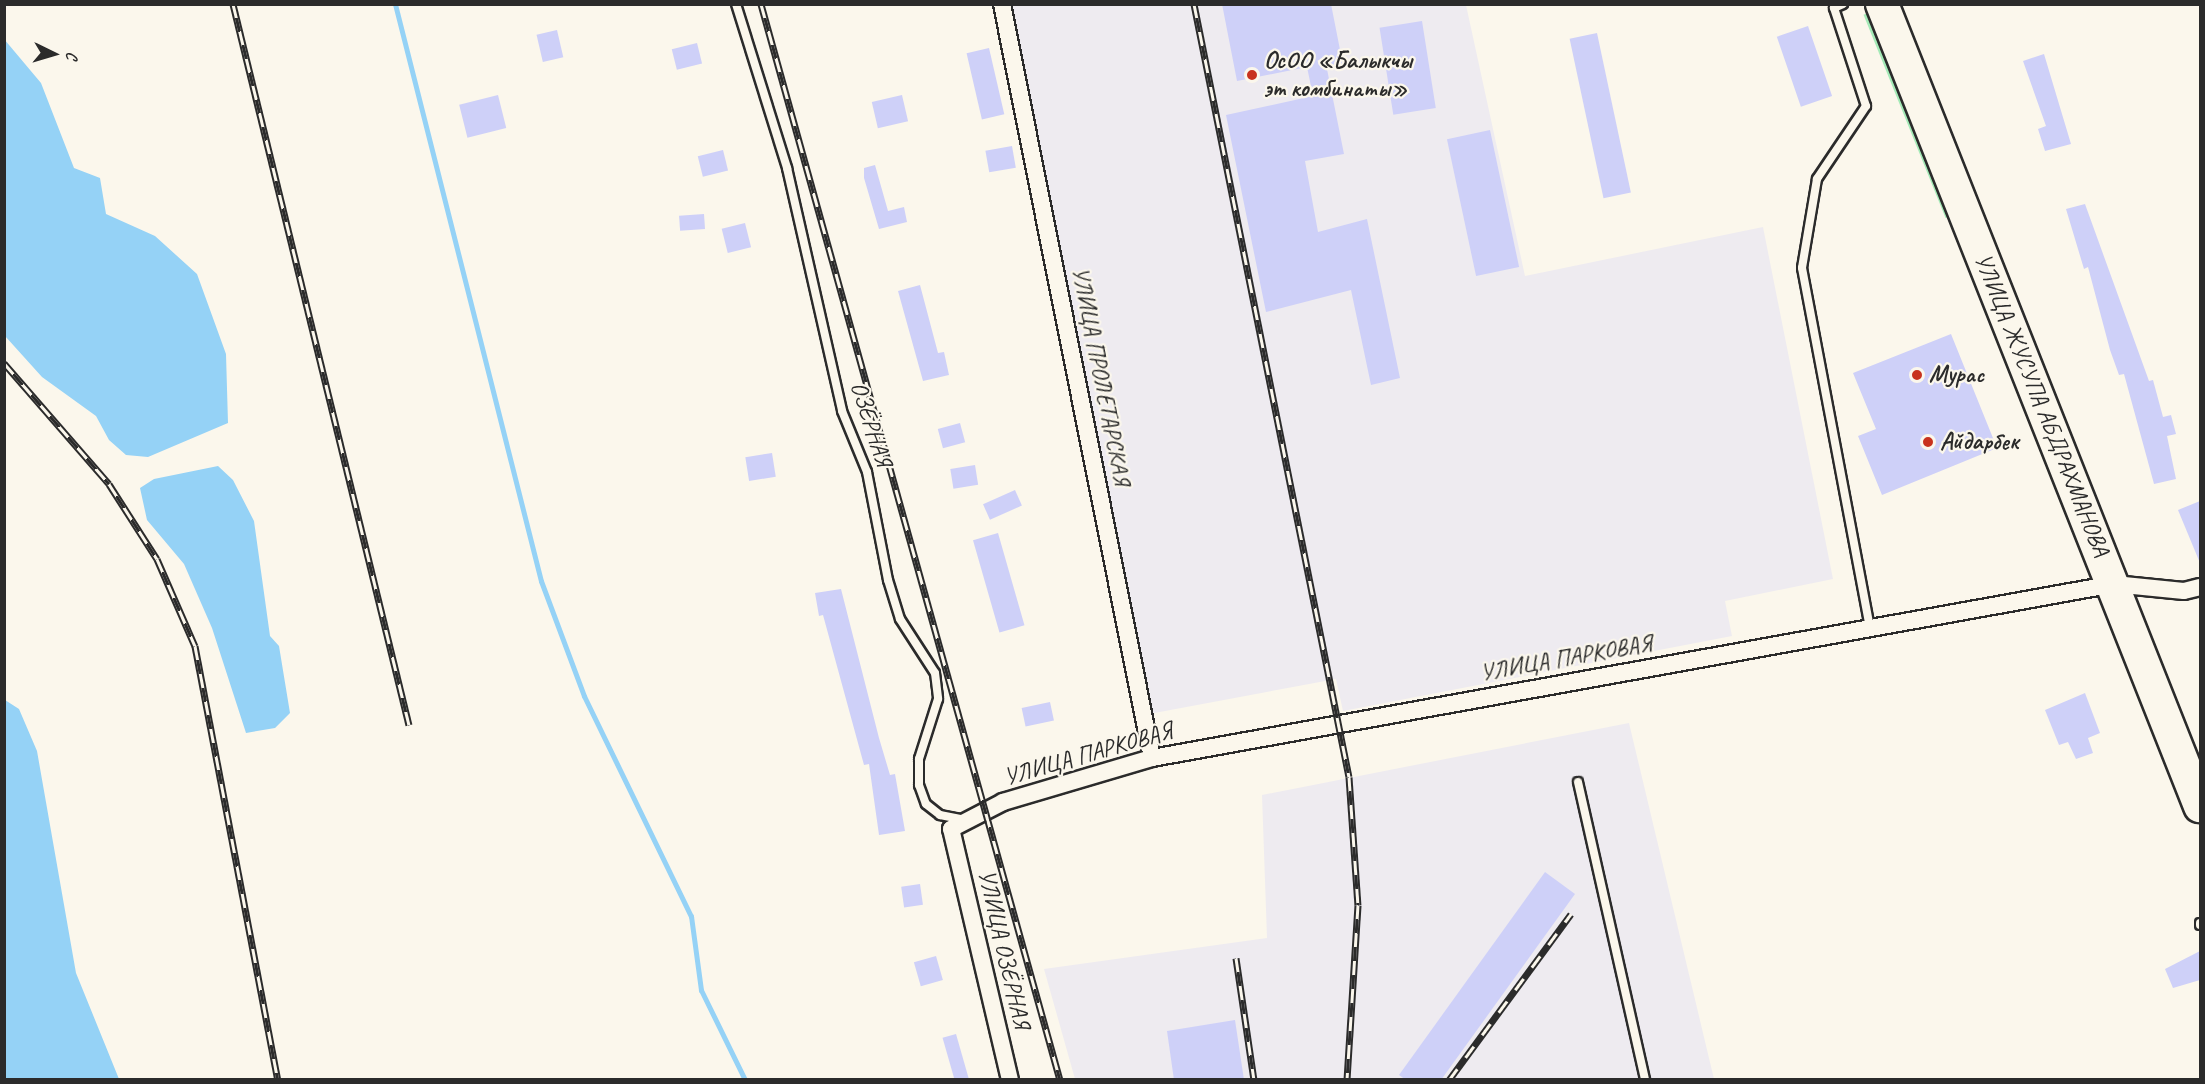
<!DOCTYPE html>
<html>
<head>
<meta charset="utf-8">
<style>
  body { margin:0 }
  #map { position:relative; width:2205px; height:1084px; overflow:hidden; background:#fbf7ec; font-family:Caveat,sans-serif }
  div>[style] { position:absolute }
  [style*='--x'] { left:calc(var(--x)*1px); top:calc(var(--y)*1px); width:calc(var(--w)*1px); rotate:calc(var(--a)*1deg) }
  .built>* { inset:0; background:#eeebf0 }
  .green>* { inset:0; background:#a4eab7; transform-origin:0 0 }
  .water>* { inset:0; background:#95d2f6 }
  .stream>* { height:5px; margin:-2.5px; padding:0 2.5px; transform-origin:2.5px; border-radius:2.5px; background:#95d2f6 }
  .building>* { inset:0; background:#ced0f8; transform-origin:0 0 }
  .roads { filter:drop-shadow(2px 0 #2b2b2b) drop-shadow(-2px 0 #2b2b2b) drop-shadow(0 2px #2b2b2b) drop-shadow(0 -2px #2b2b2b) }
  .lane>* { height:8px; margin:-4px; padding:0 4px; transform-origin:4px; border-radius:4px; background:#fbf7ec }
  .street>* { height:16px; margin:-8px; padding:0 8px; transform-origin:8px; border-radius:8px; background:#fbf7ec }
  .highway>* { height:32px; margin:-16px; padding:0 16px; transform-origin:16px; border-radius:16px; background:#fbf7ec }
  .rail>* { height:7px; margin-top:-3.5px; transform-origin:0; background:repeating-linear-gradient(90deg,#fbf7ec 0 14px,#2b2b2b 0 28px); box-sizing:border-box; border-block:2px solid #2b2b2b }
  .dots>* { width:16px; height:16px; translate:-50% -50%; box-sizing:border-box; border:3px solid #fbf7ec; border-radius:50% }
  span { translate:-50% -50%; white-space:nowrap; text-align:center; line-height:1.15; -webkit-text-stroke:4.5px #fbf7ec; paint-order:stroke }
  .poi-label { font-size:24px; color:#2b2b2b; font-weight:700 }
  .left { translate:0 -50%; text-align:left }
  .street-label { font-size:24px; color:#2b2b2b }
  .frame { position:absolute; inset:0; border:6px solid #2b2b2b; pointer-events:none }
  .north { position:absolute; left:24px; top:24px; width:60px; height:60px; -webkit-text-stroke:4px #fbf7ec; paint-order:stroke; rotate:95deg; font-size:16px; font-weight:700; line-height:24px; text-align:center; color:#2b2b2b }
  .north::after { content:''; display:block; margin:auto; width:21px; height:27px; background:#2b2b2b; clip-path:polygon(50% 0,100% 100%,50% 72%,0 100%) }
</style>
</head>
<body>
<div id="map">
  <div class="built">
    <i style="clip-path:polygon(1009px 5px,1466px 5px,1525px 276px,1763px 227px,1833px 579px,1725px 601px,1732px 636px,1343px 711px,1336px 679px,1149px 714px)"></i>
    <i style="clip-path:polygon(1629px 723px,1714px 1079px,1075px 1079px,1044px 969px,1267px 938px,1262px 795px)"></i>
  </div>
  <div class="green">
    <i style="left:1883px;top:7px;width:219px;height:21px;rotate:68deg"></i>
  </div>
  <div class="water">
    <i style="clip-path:polygon(4px 39px,41px 83px,74px 168px,100px 178px,106px 214px,155px 236px,197px 274px,226px 354px,228px 423px,148px 457px,126px 455px,109px 440px,96px 416px,42px 377px,5px 336px)"></i>
    <i style="clip-path:polygon(218px 466px,233px 480px,254px 521px,270px 636px,279px 646px,290px 713px,275px 728px,246px 733px,212px 628px,184px 564px,147px 520px,140px 488px,154px 479px)"></i>
    <i style="clip-path:polygon(5px 700px,19px 709px,37px 751px,76px 973px,119px 1079px,5px 1079px)"></i>
  </div>
  <div class="stream">
    <i style="--x:395;--y:4;--w:595;--a:75.8"></i>
    <i style="--x:541;--y:581;--w:123;--a:69.5"></i>
    <i style="--x:584;--y:696;--w:245;--a:64.1"></i>
    <i style="--x:691;--y:916;--w:75;--a:82.3"></i>
    <i style="--x:701;--y:990;--w:100;--a:63.9"></i>
  </div>
  <div class="building">
    <i style="clip-path:polygon(1222px 4px,1331px 4px,1343px 65px,1327px 69px,1344px 154px,1305px 161px,1318px 232px,1367px 219px,1400px 378px,1371px 385px,1351px 290px,1266px 312px,1226px 115px,1313px 96px,1307px 67px,1237px 81px)"></i>
    <i style="left:1422px;top:21px;width:88px;height:43px;rotate:81deg"></i>
    <i style="left:1808px;top:26px;width:74px;height:33px;rotate:71deg"></i>
    <i style="left:557px;top:30px;width:28px;height:21px;rotate:77deg"></i>
    <i style="left:1597px;top:33px;width:163px;height:28px;rotate:78deg"></i>
    <i style="left:697px;top:43px;width:21px;height:26px;rotate:76deg"></i>
    <i style="left:989px;top:48px;width:68px;height:23px;rotate:77deg"></i>
    <i style="clip-path:polygon(2044px 54px,2071px 144px,2045px 151px,2038px 129px,2046px 126px,2023px 61px)"></i>
    <i style="left:498px;top:95px;width:34px;height:40px;rotate:76deg"></i>
    <i style="left:902px;top:95px;width:27px;height:31px;rotate:77deg"></i>
    <i style="left:1490px;top:130px;width:140px;height:44px;rotate:78deg"></i>
    <i style="left:1012px;top:146px;width:22px;height:27px;rotate:80deg"></i>
    <i style="left:723px;top:150px;width:21px;height:26px;rotate:76deg"></i>
    <i style="clip-path:polygon(875px 165px,888px 211px,904px 207px,907px 222px,879px 229px,864px 178px,864px 168px)"></i>
    <i style="clip-path:polygon(2085px 204px,2149px 381px,2153px 380px,2163px 417px,2171px 415px,2176px 434px,2167px 436px,2176px 479px,2154px 484px,2124px 374px,2119px 375px,2110px 350px,2088px 267px,2084px 269px,2066px 209px)"></i>
    <i style="left:704px;top:214px;width:15px;height:25px;rotate:86deg"></i>
    <i style="left:745px;top:223px;width:25px;height:24px;rotate:76deg"></i>
    <i style="clip-path:polygon(920px 285px,938px 353px,944px 352px,949px 375px,923px 381px,898px 291px)"></i>
    <i style="clip-path:polygon(1951px 334px,1997px 448px,1882px 495px,1858px 436px,1876px 429px,1853px 373px)"></i>
    <i style="left:960px;top:423px;width:20px;height:23px;rotate:75deg"></i>
    <i style="left:772px;top:453px;width:24px;height:27px;rotate:81deg"></i>
    <i style="left:975px;top:465px;width:20px;height:25px;rotate:81deg"></i>
    <i style="left:1015px;top:490px;width:17px;height:35px;rotate:66deg"></i>
    <i style="clip-path:polygon(2200px 501px,2200px 563px,2178px 510px)"></i>
    <i style="left:998px;top:533px;width:96px;height:26px;rotate:74deg"></i>
    <i style="clip-path:polygon(841px 589px,879px 738px,890px 775px,895px 774px,905px 831px,879px 835px,869px 764px,864px 765px,823px 615px,819px 616px,815px 593px)"></i>
    <i style="clip-path:polygon(2085px 693px,2100px 733px,2088px 738px,2093px 753px,2076px 759px,2068px 742px,2059px 745px,2045px 710px)"></i>
    <i style="left:1050px;top:702px;width:19px;height:29px;rotate:78deg"></i>
    <i style="clip-path:polygon(1545px 872px,1575px 894px,1441px 1080px,1406px 1080px,1399px 1075px)"></i>
    <i style="left:920px;top:884px;width:21px;height:19px;rotate:82deg"></i>
    <i style="clip-path:polygon(2200px 951px,2200px 980px,2173px 988px,2165px 969px)"></i>
    <i style="left:936px;top:956px;width:25px;height:23px;rotate:74deg"></i>
    <i style="clip-path:polygon(1235px 1020px,1244px 1080px,1174px 1080px,1167px 1031px)"></i>
    <i style="left:956px;top:1034px;width:48px;height:14px;rotate:74deg"></i>
  </div>
  <div class="roads">
    <div class="lane">
      <i style="--x:736;--y:4;--w:172;--a:72.7"></i>
      <i style="--x:787;--y:168;--w:249;--a:77.2"></i>
      <i style="--x:842;--y:411;--w:66;--a:67.7"></i>
      <i style="--x:867;--y:472;--w:110;--a:79"></i>
      <i style="--x:888;--y:580;--w:41;--a:72.9"></i>
      <i style="--x:900;--y:619;--w:64;--a:57.1"></i>
      <i style="--x:935;--y:673;--w:26;--a:83"></i>
      <i style="--x:938;--y:699;--w:63;--a:107.6"></i>
      <i style="--x:919;--y:759;--w:26;--a:90"></i>
      <i style="--x:919;--y:785;--w:20;--a:70"></i>
      <i style="--x:926;--y:804;--w:18;--a:38"></i>
      <i style="--x:940;--y:815;--w:26;--a:11"></i>
      <i style="--x:1843;--y:4;--w:10;--a:156"></i>
      <i style="--x:1834;--y:8;--w:103;--a:71.9"></i>
      <i style="--x:1866;--y:106;--w:88;--a:123.9"></i>
      <i style="--x:1817;--y:179;--w:90;--a:99.6"></i>
      <i style="--x:1802;--y:268;--w:366;--a:79.3"></i>
      <i style="--x:1578;--y:782;--w:305;--a:77.3"></i>
      <i style="--x:2200;--y:925;--w:2;--a:-90"></i>
    </div>
    <div class="street">
      <i style="--x:1002;--y:4;--w:769;--a:78.75"></i>
      <i style="--x:1010;--y:1080;--w:258;--a:-103.2"></i>
      <i style="--x:951;--y:829;--w:59;--a:-27.4"></i>
      <i style="--x:1003;--y:802;--w:155;--a:-16.5"></i>
      <i style="--x:1152;--y:758;--w:978;--a:-10.25"></i>
      <i style="--x:2114;--y:584;--w:70;--a:5.7"></i>
      <i style="--x:2184;--y:591;--w:16;--a:-14"></i>
    </div>
    <div class="highway">
      <i style="--x:1882;--y:4;--w:863;--a:68.37"></i>
    </div>
  </div>
  <div class="rail">
    <i style="--x:233;--y:4;--w:742;--a:76.28"></i>
    <i style="--x:761;--y:4;--w:1117;--a:74.47"></i>
    <i style="--x:1194;--y:4;--w:788;--a:78.66"></i>
    <i style="--x:1349;--y:777;--w:128;--a:86"></i>
    <i style="--x:1358;--y:905;--w:175;--a:93.6"></i>
    <i style="--x:4;--y:363;--w:160;--a:49"></i>
    <i style="--x:109;--y:484;--w:89;--a:57.4"></i>
    <i style="--x:157;--y:559;--w:95;--a:66.4"></i>
    <i style="--x:195;--y:646;--w:442;--a:79.2"></i>
    <i style="--x:1236;--y:958;--w:123;--a:81.6"></i>
    <i style="--x:1449;--y:1080;--w:206;--a:-53.7"></i>
  </div>
  <div class="dots">
    <i style="left:1252px;top:75px;background:#c8321e"></i>
    <i style="left:1917px;top:375px;background:#c8321e"></i>
    <i style="left:1928px;top:442px;background:#c8321e"></i>
  </div>
  <div class="poi-label">
    <span class="left" style="left:1264px;top:75px">ОсОО «Балыкчы<br>эт комбинаты»</span>
    <span class="left" style="left:1929px;top:375px">Мурас</span>
    <span class="left" style="left:1940px;top:442px">Айдарбек</span>
  </div>
  <div class="street-label">
    <span style="left:1101px;top:376px;rotate:79deg">УЛИЦА ПРОЛЕТАРСКАЯ</span>
    <span style="left:2042px;top:405px;rotate:68deg">УЛИЦА ЖУСУПА АБДРАХМАНОВА</span>
    <span style="left:871px;top:424px;rotate:72deg">ОЗЁРНАЯ</span>
    <span style="left:1566px;top:658px;rotate:-10deg">УЛИЦА ПАРКОВАЯ</span>
    <span style="left:1088px;top:754px;rotate:-16deg">УЛИЦА ПАРКОВАЯ</span>
    <span style="left:1004px;top:949px;rotate:77deg">УЛИЦА ОЗЁРНАЯ</span>
  </div>
  <div class="frame"></div>
  <div class="north">С</div>
</div>
</body>
</html>
